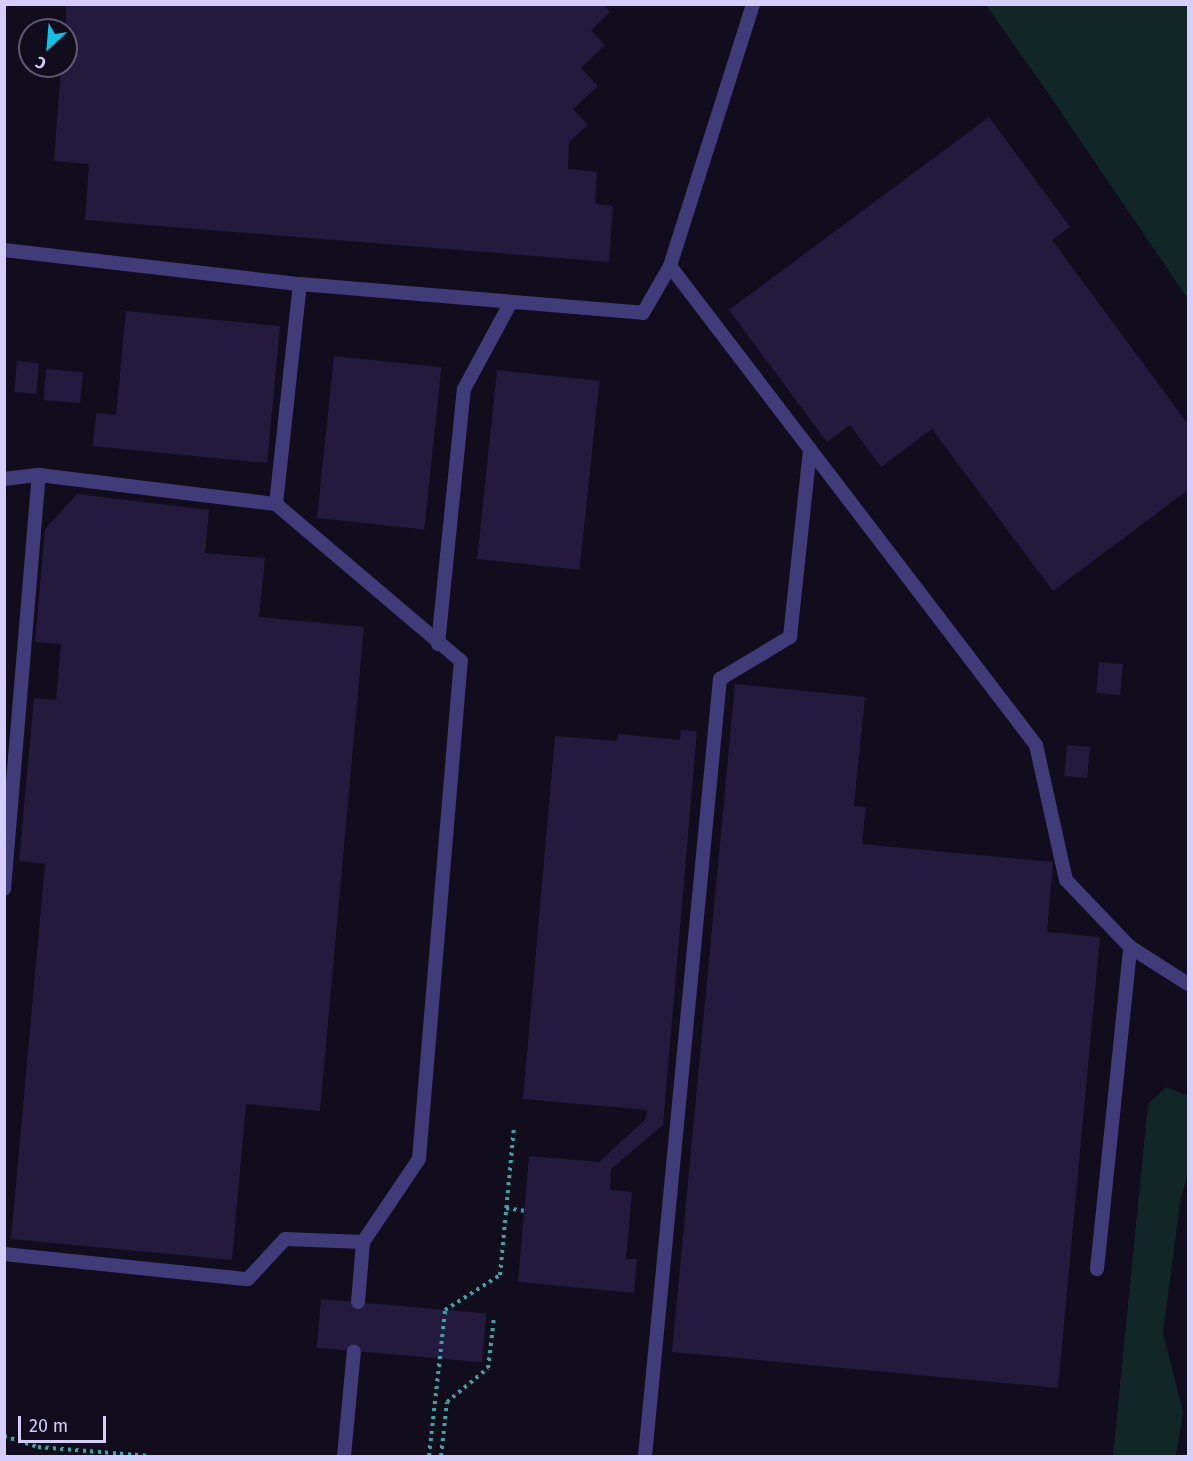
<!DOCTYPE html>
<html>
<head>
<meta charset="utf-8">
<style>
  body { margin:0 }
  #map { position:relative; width:1193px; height:1461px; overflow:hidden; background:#110d1d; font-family:"Fira Sans",sans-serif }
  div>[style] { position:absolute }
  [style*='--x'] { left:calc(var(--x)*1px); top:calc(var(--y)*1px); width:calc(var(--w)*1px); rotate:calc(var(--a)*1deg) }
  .green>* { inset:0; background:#112627 }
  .building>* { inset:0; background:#241a3d; transform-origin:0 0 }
  .path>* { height:4px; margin-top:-2px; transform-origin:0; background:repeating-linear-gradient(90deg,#34a8a8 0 3px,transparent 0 7.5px) }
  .lane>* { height:14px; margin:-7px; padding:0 7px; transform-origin:7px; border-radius:7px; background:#413b7a }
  span { translate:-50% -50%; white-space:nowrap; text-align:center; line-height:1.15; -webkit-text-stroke:6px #110d1d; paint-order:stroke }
  .frame { position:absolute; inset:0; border:6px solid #d5cdfc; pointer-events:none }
  .north { position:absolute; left:18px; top:18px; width:60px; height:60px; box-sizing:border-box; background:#110d1d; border:2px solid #5f5a76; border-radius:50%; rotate:206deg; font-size:16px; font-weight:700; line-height:24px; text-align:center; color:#d5cdfc }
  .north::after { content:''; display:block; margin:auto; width:21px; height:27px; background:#0ec4e6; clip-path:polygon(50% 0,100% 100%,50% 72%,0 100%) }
  .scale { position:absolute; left:18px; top:1416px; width:88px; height:27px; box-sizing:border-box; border:3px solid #d5cdfc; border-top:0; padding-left:8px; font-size:18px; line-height:21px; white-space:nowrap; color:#d5cdfc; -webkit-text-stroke:4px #110d1d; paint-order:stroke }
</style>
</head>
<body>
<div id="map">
  <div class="green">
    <i style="clip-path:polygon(986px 5px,1188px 5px,1188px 299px,1050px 96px)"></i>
    <i style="clip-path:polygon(1166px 1087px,1188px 1096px,1188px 1173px,1181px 1197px,1163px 1333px,1183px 1412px,1176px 1456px,1113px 1456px,1148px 1104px)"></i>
  </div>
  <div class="building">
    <i style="clip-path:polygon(66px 4px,603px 4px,610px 12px,591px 30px,605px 45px,581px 68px,598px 86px,573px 109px,588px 125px,569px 142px,568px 169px,597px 172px,595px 204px,613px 206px,609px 262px,85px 220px,89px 164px,54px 161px,61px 66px,66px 66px)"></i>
    <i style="clip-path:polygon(989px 117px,1070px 227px,1052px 240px,1188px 424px,1188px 490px,1053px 591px,932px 429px,881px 467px,850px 425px,827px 442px,729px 310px)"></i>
    <i style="clip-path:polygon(126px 311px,280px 326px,267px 463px,93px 446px,96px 413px,116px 415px)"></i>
    <i style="left:334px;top:356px;width:108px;height:163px;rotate:6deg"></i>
    <i style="left:17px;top:361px;width:22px;height:31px;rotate:5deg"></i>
    <i style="left:46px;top:369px;width:37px;height:31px;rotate:5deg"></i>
    <i style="left:497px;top:370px;width:103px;height:190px;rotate:6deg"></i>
    <i style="clip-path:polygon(77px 494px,209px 510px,205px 553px,265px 558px,259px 617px,364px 627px,320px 1111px,246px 1104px,232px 1260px,11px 1239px,45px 864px,19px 861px,34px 698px,56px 700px,61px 644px,35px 642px,45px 529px)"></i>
    <i style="left:1099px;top:662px;width:24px;height:31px;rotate:5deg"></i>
    <i style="clip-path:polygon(735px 684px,865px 697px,854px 806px,866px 807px,862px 844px,1053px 862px,1047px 932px,1100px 937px,1058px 1388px,672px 1352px)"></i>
    <i style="clip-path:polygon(681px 730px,697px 731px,663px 1125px,611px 1169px,610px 1190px,632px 1192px,626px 1259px,637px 1259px,634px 1293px,518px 1282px,529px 1156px,599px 1162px,646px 1119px,647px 1110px,523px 1099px,555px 736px,617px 741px,618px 734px,680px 740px)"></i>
    <i style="left:1067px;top:745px;width:23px;height:31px;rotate:5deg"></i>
    <i style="left:321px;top:1299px;width:166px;height:49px;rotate:5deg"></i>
  </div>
  <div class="path">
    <i style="--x:506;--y:1208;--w:18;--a:9"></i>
    <i style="--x:4;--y:1436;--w:36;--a:18"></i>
    <i style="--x:38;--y:1447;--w:112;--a:4.6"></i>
    <i style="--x:429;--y:1456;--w:147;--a:-83.7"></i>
    <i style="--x:445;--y:1310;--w:65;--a:-32.5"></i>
    <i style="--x:500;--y:1275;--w:149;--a:-84.6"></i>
    <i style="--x:441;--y:1456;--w:54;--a:-83.7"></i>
    <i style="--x:447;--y:1402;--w:53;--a:-39.7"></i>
    <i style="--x:488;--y:1368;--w:50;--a:-83.2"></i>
  </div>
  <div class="lane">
    <i style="--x:4;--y:250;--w:298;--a:6.6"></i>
    <i style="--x:670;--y:266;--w:603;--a:52.62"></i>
    <i style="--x:1036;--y:745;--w:138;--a:77.5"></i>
    <i style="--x:1066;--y:880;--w:93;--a:46.3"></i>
    <i style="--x:1130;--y:947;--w:69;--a:32.5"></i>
    <i style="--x:4;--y:479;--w:35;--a:-7"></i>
    <i style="--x:39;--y:475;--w:239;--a:7"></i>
    <i style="--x:438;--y:644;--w:256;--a:-84.2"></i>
    <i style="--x:464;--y:389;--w:99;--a:-61.6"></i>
    <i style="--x:4;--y:889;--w:415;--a:-85.2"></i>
    <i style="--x:4;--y:1254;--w:245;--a:5.9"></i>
    <i style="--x:248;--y:1279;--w:54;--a:-47.2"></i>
    <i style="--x:285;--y:1239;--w:78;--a:2.2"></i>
    <i style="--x:1097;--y:1269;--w:324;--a:-84.1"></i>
    <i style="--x:358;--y:1302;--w:60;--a:-85.2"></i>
    <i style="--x:363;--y:1242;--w:100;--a:-56"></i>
    <i style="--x:419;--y:1159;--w:500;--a:-85.2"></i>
    <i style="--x:461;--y:661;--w:243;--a:-139.7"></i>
    <i style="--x:276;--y:504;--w:221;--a:-83.8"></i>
    <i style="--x:300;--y:284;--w:344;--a:4.8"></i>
    <i style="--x:643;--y:313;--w:54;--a:-60.1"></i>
    <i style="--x:670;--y:266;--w:275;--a:-72.4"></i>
    <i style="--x:344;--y:1456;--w:105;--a:-84.6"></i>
    <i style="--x:645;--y:1456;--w:781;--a:-84.49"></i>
    <i style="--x:720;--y:679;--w:82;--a:-31"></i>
    <i style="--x:790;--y:637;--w:189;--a:-83.9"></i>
  </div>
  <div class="frame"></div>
  <div class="north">С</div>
  <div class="scale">20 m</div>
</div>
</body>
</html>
